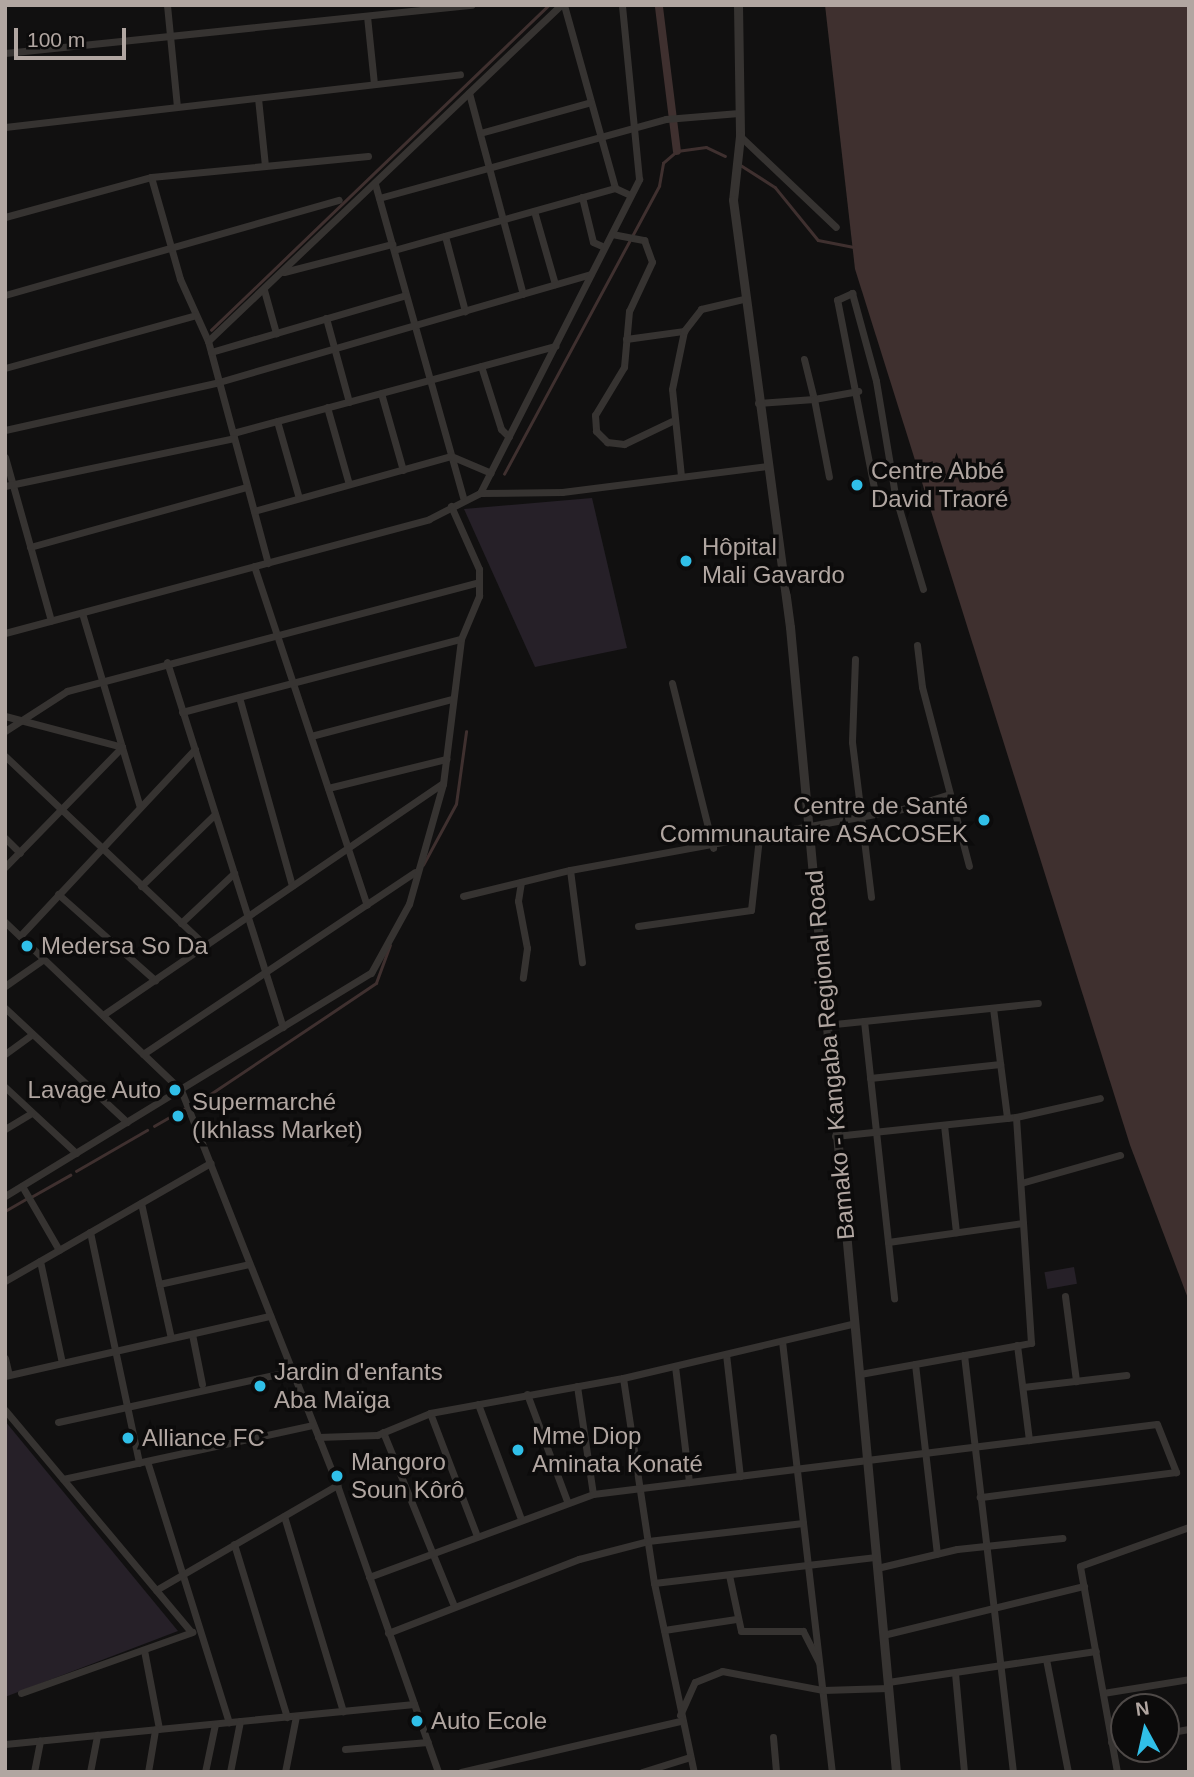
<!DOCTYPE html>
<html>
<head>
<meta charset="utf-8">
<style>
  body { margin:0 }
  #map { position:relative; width:1194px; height:1777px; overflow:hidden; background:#111010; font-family:Arial,sans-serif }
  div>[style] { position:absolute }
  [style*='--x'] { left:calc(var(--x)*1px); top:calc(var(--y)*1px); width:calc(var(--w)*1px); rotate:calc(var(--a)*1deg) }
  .green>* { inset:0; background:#262028; transform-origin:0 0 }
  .water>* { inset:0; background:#3f302f }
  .stream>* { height:2.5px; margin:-1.25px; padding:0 1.25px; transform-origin:1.25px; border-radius:1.25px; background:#3f302f }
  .canal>* { height:8px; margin:-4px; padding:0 4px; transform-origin:4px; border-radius:4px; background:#3f302f }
  .minor>* { height:7px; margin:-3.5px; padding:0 3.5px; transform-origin:3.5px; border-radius:3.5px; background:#363331 }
  .tertiary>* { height:9px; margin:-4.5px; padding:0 4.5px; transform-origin:4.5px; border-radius:4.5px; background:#363331 }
  .dots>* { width:19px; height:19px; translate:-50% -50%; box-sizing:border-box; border:4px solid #0c0b0b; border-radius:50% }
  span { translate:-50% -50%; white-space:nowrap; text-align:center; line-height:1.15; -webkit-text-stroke:7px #0c0b0b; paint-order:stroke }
  .poi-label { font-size:24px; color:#b1a6a1 }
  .left { translate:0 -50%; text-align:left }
  .right { translate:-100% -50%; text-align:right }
  .street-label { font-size:24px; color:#b1a6a1 }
  .frame { position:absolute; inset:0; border:7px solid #b1a6a1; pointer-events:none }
  .north { position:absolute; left:1110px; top:1693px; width:70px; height:70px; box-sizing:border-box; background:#0c0b0b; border:2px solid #4e4947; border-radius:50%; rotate:352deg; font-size:19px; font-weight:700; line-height:28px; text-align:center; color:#b1a6a1 }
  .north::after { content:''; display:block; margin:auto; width:24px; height:32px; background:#30bfe8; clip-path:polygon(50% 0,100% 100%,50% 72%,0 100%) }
  .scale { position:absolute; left:14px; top:28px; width:112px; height:32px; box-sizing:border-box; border:4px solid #b1a6a1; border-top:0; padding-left:9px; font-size:21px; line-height:24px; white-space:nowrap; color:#b1a6a1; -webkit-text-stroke:5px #0c0b0b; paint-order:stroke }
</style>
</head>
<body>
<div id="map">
  <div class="green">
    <i style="clip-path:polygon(592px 498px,627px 648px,535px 667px,464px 509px)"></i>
    <i style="left:1074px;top:1267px;width:17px;height:30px;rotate:80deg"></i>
    <i style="clip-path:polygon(5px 1421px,178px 1631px,5px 1697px)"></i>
  </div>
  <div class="water">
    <i style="clip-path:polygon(825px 5px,1189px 5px,1189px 1301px,1130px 1145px,855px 269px)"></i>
  </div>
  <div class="stream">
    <i style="--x:659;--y:5;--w:2;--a:90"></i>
    <i style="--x:739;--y:164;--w:43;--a:32.6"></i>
    <i style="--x:775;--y:187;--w:68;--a:50.9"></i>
    <i style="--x:818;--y:240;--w:36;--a:11"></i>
    <i style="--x:211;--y:330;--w:469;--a:-43.9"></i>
    <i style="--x:504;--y:474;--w:327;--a:-61.7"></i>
    <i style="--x:659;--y:186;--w:23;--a:-80"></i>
    <i style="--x:663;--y:163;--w:18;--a:-41"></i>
    <i style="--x:677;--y:151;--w:29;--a:-8"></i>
    <i style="--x:706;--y:147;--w:21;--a:25"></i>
    <i style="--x:423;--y:865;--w:69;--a:-61.6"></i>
    <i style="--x:456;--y:804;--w:73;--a:-82.1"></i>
    <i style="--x:194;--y:1105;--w:219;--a:-33.8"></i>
    <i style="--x:376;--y:983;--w:40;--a:-69.8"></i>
    <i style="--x:154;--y:1126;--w:34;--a:-30"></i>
    <i style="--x:76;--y:1171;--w:82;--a:-30"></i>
    <i style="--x:31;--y:1197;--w:45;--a:-29.4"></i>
    <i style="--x:5;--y:1211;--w:24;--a:-30"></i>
  </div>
  <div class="canal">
    <i style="--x:659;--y:7;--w:145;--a:82.9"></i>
  </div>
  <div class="minor">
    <i style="--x:167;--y:5;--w:102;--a:84.4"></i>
    <i style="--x:564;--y:5;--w:190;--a:74.4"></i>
    <i style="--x:367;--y:16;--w:68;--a:84.1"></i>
    <i style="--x:5;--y:53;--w:469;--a:-5.9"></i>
    <i style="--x:469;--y:93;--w:208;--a:75"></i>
    <i style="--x:258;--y:98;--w:68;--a:84.1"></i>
    <i style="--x:5;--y:127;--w:458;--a:-6.6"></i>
    <i style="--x:480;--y:133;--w:115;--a:-15.6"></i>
    <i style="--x:740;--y:136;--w:132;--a:43.5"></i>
    <i style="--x:151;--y:177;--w:106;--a:74.1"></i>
    <i style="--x:180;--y:279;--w:68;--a:65.7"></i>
    <i style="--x:208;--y:341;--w:230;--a:74.9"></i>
    <i style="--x:375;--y:184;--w:326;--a:74.3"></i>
    <i style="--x:582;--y:197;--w:46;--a:76.3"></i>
    <i style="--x:593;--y:242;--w:12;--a:24"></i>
    <i style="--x:379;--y:198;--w:298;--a:-15.4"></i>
    <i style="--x:666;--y:119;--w:73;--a:-4.7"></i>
    <i style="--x:534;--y:211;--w:76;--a:74"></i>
    <i style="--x:5;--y:217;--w:151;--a:-15.3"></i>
    <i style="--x:151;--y:177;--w:218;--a:-5.5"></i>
    <i style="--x:612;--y:234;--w:33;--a:11"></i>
    <i style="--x:644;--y:240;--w:23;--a:70"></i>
    <i style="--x:652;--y:262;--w:54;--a:115.1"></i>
    <i style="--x:629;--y:311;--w:56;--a:95.1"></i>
    <i style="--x:624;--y:367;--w:56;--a:121.1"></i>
    <i style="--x:595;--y:415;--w:16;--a:86"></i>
    <i style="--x:596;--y:431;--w:16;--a:45"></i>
    <i style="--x:607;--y:442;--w:17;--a:7"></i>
    <i style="--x:624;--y:444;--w:53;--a:-25.6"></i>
    <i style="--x:445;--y:236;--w:78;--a:75.1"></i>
    <i style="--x:394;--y:250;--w:230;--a:-15.7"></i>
    <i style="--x:615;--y:188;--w:17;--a:25"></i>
    <i style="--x:284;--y:272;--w:112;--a:-14.5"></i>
    <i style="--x:264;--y:290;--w:45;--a:74.4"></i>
    <i style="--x:5;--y:295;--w:347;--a:-15.9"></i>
    <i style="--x:326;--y:318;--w:87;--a:74.7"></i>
    <i style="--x:626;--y:339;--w:59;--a:-7.9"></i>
    <i style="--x:208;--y:341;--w:487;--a:-43.6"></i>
    <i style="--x:211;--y:352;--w:203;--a:-16.3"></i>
    <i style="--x:804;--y:359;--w:41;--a:76"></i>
    <i style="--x:814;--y:399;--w:45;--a:-10.3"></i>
    <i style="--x:481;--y:366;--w:66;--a:72.4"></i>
    <i style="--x:501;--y:429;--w:11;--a:45"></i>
    <i style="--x:5;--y:368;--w:198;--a:-15.5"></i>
    <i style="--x:381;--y:393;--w:80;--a:74.1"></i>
    <i style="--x:758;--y:403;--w:56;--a:-4.1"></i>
    <i style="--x:814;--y:399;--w:79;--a:79.1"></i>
    <i style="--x:327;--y:407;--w:80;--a:74.1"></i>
    <i style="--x:277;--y:421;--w:80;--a:74.1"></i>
    <i style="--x:5;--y:430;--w:219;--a:-12.6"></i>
    <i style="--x:219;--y:382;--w:387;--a:-16.2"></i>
    <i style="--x:233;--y:433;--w:334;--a:-15.1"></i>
    <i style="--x:5;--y:457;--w:170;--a:74.3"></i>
    <i style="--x:681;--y:476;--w:87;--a:-95.9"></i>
    <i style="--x:672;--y:389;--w:59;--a:-78.3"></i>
    <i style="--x:684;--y:331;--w:28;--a:-52"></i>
    <i style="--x:701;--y:309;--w:43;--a:-13.4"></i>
    <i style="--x:5;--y:486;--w:234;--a:-11.8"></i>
    <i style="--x:480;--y:493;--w:352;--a:-63.1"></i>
    <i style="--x:639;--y:179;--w:175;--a:-95.6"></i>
    <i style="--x:876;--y:498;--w:202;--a:-101.1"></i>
    <i style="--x:837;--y:300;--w:17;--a:-25"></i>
    <i style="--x:852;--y:293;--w:91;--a:74.7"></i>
    <i style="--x:876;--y:381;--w:116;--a:80.5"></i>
    <i style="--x:895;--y:495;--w:98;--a:73.4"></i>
    <i style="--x:254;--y:511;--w:205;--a:-15.6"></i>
    <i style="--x:451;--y:456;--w:43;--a:23"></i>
    <i style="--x:30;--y:547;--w:225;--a:-15.5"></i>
    <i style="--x:254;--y:566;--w:357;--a:71.6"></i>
    <i style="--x:82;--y:613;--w:202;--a:73.4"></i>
    <i style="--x:5;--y:633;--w:439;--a:-15"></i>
    <i style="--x:429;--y:519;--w:57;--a:-27"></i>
    <i style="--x:480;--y:493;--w:82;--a:-0.7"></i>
    <i style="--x:562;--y:492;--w:207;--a:-7.2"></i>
    <i style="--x:917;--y:645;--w:42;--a:83.2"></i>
    <i style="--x:922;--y:687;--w:185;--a:75.3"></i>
    <i style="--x:855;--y:659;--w:83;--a:92.1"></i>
    <i style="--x:852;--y:742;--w:156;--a:83"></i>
    <i style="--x:167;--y:662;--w:383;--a:72.4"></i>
    <i style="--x:672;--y:683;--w:170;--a:76"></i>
    <i style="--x:239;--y:697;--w:196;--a:74.3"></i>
    <i style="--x:182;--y:712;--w:288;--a:-14.7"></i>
    <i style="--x:5;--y:716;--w:121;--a:14.8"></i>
    <i style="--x:122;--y:747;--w:168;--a:134.3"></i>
    <i style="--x:5;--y:731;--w:74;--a:-32.8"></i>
    <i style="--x:67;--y:691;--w:426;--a:-14.8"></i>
    <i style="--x:311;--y:736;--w:146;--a:-14.7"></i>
    <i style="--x:5;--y:756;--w:275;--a:43.4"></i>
    <i style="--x:328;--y:788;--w:122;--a:-13.8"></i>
    <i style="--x:5;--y:838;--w:21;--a:45"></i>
    <i style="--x:570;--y:870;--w:93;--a:82.6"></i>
    <i style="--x:521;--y:882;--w:19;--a:99"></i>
    <i style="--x:518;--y:901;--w:48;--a:79.2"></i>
    <i style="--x:527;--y:948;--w:30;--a:98"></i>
    <i style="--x:141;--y:886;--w:103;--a:-44.2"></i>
    <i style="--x:58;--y:894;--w:130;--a:41.6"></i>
    <i style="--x:463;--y:896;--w:110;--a:-13.7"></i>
    <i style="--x:570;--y:870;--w:338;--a:-10.4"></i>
    <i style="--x:902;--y:809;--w:50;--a:-17.4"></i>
    <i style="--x:5;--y:922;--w:243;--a:43.7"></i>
    <i style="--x:181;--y:1090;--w:425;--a:68.4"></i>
    <i style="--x:337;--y:1485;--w:304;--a:70.6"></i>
    <i style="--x:181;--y:923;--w:73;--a:-43.3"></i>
    <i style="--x:638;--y:926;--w:114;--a:-8.1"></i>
    <i style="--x:751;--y:910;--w:72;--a:-83.7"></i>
    <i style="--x:20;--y:936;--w:256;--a:-46.9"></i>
    <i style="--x:5;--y:986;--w:47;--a:-34.7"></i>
    <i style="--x:5;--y:1008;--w:167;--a:43.1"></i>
    <i style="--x:993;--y:1008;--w:111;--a:82.7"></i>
    <i style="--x:103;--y:1015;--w:410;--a:-34.3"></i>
    <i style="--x:864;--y:1021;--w:279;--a:83.8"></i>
    <i style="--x:825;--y:1025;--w:214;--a:-5.9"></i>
    <i style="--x:5;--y:1054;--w:34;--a:-36"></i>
    <i style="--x:143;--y:1054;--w:327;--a:-33.8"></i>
    <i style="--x:870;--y:1078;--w:131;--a:-6.1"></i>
    <i style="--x:5;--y:1087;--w:97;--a:42.9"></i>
    <i style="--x:944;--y:1125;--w:108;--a:83.6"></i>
    <i style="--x:5;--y:1129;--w:31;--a:-31"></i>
    <i style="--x:835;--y:1136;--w:182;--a:-6"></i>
    <i style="--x:1016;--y:1117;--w:86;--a:-12.7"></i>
    <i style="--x:1021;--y:1183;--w:103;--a:-15.8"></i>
    <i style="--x:22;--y:1186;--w:74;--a:60"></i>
    <i style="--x:5;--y:1196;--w:429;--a:-31.4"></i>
    <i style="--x:371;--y:973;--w:79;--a:-61.2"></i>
    <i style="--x:409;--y:904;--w:125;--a:-74.2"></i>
    <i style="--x:443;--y:784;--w:146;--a:-82.9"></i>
    <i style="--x:461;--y:639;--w:47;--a:-67.3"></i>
    <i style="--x:479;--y:596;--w:27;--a:-90"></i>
    <i style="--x:479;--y:569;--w:69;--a:-114"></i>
    <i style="--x:141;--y:1203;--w:138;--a:77.5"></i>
    <i style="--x:90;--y:1232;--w:236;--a:78"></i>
    <i style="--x:888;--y:1242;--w:136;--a:-8"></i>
    <i style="--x:40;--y:1261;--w:104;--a:77.8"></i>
    <i style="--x:5;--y:1281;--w:237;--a:-29.9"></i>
    <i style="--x:159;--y:1284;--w:92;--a:-12.5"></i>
    <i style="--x:1065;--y:1296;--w:86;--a:82.6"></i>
    <i style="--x:192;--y:1334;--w:51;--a:78.7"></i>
    <i style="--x:782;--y:1341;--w:434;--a:83.4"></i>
    <i style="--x:1017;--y:1345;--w:96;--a:82.8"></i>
    <i style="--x:726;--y:1354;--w:123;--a:83.5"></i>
    <i style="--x:964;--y:1355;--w:420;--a:83.3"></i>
    <i style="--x:5;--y:1358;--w:17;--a:77"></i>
    <i style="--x:915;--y:1364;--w:191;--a:83.4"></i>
    <i style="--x:675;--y:1366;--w:117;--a:83.1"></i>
    <i style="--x:860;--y:1374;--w:174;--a:-10.3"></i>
    <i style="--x:1031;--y:1343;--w:226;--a:-93.8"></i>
    <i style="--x:5;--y:1376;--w:272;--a:-12.8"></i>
    <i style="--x:623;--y:1378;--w:207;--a:81.4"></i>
    <i style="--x:654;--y:1583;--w:193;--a:78.1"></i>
    <i style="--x:577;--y:1386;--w:109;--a:81.6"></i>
    <i style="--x:1023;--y:1387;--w:104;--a:-6.6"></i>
    <i style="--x:527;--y:1394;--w:114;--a:69.5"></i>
    <i style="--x:478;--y:1404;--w:123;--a:69.5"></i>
    <i style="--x:5;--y:1410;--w:290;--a:50"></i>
    <i style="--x:430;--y:1413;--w:132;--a:69.1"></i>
    <i style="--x:58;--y:1422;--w:239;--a:-12.3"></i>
    <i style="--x:383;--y:1432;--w:188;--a:67.8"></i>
    <i style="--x:318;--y:1437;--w:59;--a:-1.9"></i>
    <i style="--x:377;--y:1435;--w:57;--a:-22.5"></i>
    <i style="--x:430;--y:1413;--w:196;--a:-10.3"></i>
    <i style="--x:623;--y:1378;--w:238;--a:-13.3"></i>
    <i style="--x:147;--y:1461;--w:274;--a:72.6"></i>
    <i style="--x:63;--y:1479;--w:256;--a:-12.2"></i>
    <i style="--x:284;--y:1516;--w:204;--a:73.2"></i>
    <i style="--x:234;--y:1544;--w:181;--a:73"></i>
    <i style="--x:877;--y:1568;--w:82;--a:-13.4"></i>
    <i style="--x:957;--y:1549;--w:106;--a:-6"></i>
    <i style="--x:729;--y:1575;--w:57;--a:77.9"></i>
    <i style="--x:741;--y:1631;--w:62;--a:0"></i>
    <i style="--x:803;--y:1631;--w:35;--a:63"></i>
    <i style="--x:369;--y:1577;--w:239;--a:-20.3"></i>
    <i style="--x:593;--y:1494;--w:568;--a:-7.07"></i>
    <i style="--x:1157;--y:1424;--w:52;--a:68.4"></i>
    <i style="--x:1176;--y:1472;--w:198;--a:172.7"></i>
    <i style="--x:654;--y:1583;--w:224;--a:-6.7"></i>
    <i style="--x:156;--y:1590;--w:209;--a:-30.1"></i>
    <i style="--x:664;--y:1630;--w:73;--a:-8.7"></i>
    <i style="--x:388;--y:1633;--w:205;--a:-21.2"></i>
    <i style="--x:579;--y:1559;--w:71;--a:-14.6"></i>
    <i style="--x:648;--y:1541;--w:156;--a:-6.6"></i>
    <i style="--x:883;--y:1635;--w:207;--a:-13.7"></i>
    <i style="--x:144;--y:1650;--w:80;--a:79.2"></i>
    <i style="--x:1046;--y:1659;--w:115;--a:79"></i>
    <i style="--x:955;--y:1673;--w:99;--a:84.8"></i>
    <i style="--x:888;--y:1682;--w:210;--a:-8.5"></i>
    <i style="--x:21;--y:1693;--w:182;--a:-19.6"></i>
    <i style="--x:1103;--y:1693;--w:87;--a:-9.2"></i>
    <i style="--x:680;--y:1715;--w:36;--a:-66"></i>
    <i style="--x:695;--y:1682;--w:29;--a:-22"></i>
    <i style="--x:722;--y:1671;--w:103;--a:10.7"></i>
    <i style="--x:823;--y:1690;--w:65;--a:-1.8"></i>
    <i style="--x:1166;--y:1733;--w:23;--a:-10"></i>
    <i style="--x:773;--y:1737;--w:35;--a:85"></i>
    <i style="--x:1111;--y:1742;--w:13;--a:-9"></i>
    <i style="--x:5;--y:1744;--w:411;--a:-5.6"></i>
    <i style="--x:345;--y:1749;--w:83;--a:-4.8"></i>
    <i style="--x:34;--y:1772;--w:32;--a:-79"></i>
    <i style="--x:90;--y:1772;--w:38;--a:-79"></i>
    <i style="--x:148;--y:1772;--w:43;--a:-80.5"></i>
    <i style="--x:205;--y:1772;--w:49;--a:-78.2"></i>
    <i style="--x:230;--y:1772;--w:52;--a:-78.9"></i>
    <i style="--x:285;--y:1772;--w:57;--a:-78.9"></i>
    <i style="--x:461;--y:1772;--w:226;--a:-13.1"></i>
    <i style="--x:642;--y:1772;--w:50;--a:-17.4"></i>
    <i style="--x:1117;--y:1772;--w:209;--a:-100.2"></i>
    <i style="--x:1080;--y:1566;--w:116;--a:-19.7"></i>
  </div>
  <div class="tertiary">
    <i style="--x:738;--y:5;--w:131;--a:89.1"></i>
    <i style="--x:740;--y:136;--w:64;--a:96.2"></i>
    <i style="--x:733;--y:200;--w:431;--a:82.4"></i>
    <i style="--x:790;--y:627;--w:1150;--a:84.71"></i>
  </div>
  <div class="dots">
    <i style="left:857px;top:485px;background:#30bfe8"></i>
    <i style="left:686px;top:561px;background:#30bfe8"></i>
    <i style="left:984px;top:820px;background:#30bfe8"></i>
    <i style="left:27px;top:946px;background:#30bfe8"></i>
    <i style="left:175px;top:1090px;background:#30bfe8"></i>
    <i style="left:178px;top:1116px;background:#30bfe8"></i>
    <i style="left:260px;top:1386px;background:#30bfe8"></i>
    <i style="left:128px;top:1438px;background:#30bfe8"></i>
    <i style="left:518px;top:1450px;background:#30bfe8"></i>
    <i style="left:337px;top:1476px;background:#30bfe8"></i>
    <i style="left:417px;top:1721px;background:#30bfe8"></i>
  </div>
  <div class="poi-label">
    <span class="left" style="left:871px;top:485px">Centre Abbé<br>David Traoré</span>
    <span class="left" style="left:702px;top:561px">Hôpital<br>Mali Gavardo</span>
    <span class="right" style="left:968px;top:820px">Centre de Santé<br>Communautaire ASACOSEK</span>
    <span class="left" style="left:41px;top:946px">Medersa So Da</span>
    <span class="right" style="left:161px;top:1090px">Lavage Auto</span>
    <span class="left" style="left:192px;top:1116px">Supermarché<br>(Ikhlass Market)</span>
    <span class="left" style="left:274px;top:1386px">Jardin d'enfants<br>Aba Maïga</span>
    <span class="left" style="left:532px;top:1450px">Mme Diop<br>Aminata Konaté</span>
    <span class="left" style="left:142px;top:1438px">Alliance FC</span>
    <span class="left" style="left:351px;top:1476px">Mangoro<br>Soun Kôrô</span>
    <span class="left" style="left:431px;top:1721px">Auto Ecole</span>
  </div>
  <div class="street-label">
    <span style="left:830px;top:1055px;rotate:-95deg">Bamako - Kangaba Regional Road</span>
  </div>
  <div class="frame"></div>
  <div class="north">N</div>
  <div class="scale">100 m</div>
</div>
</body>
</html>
